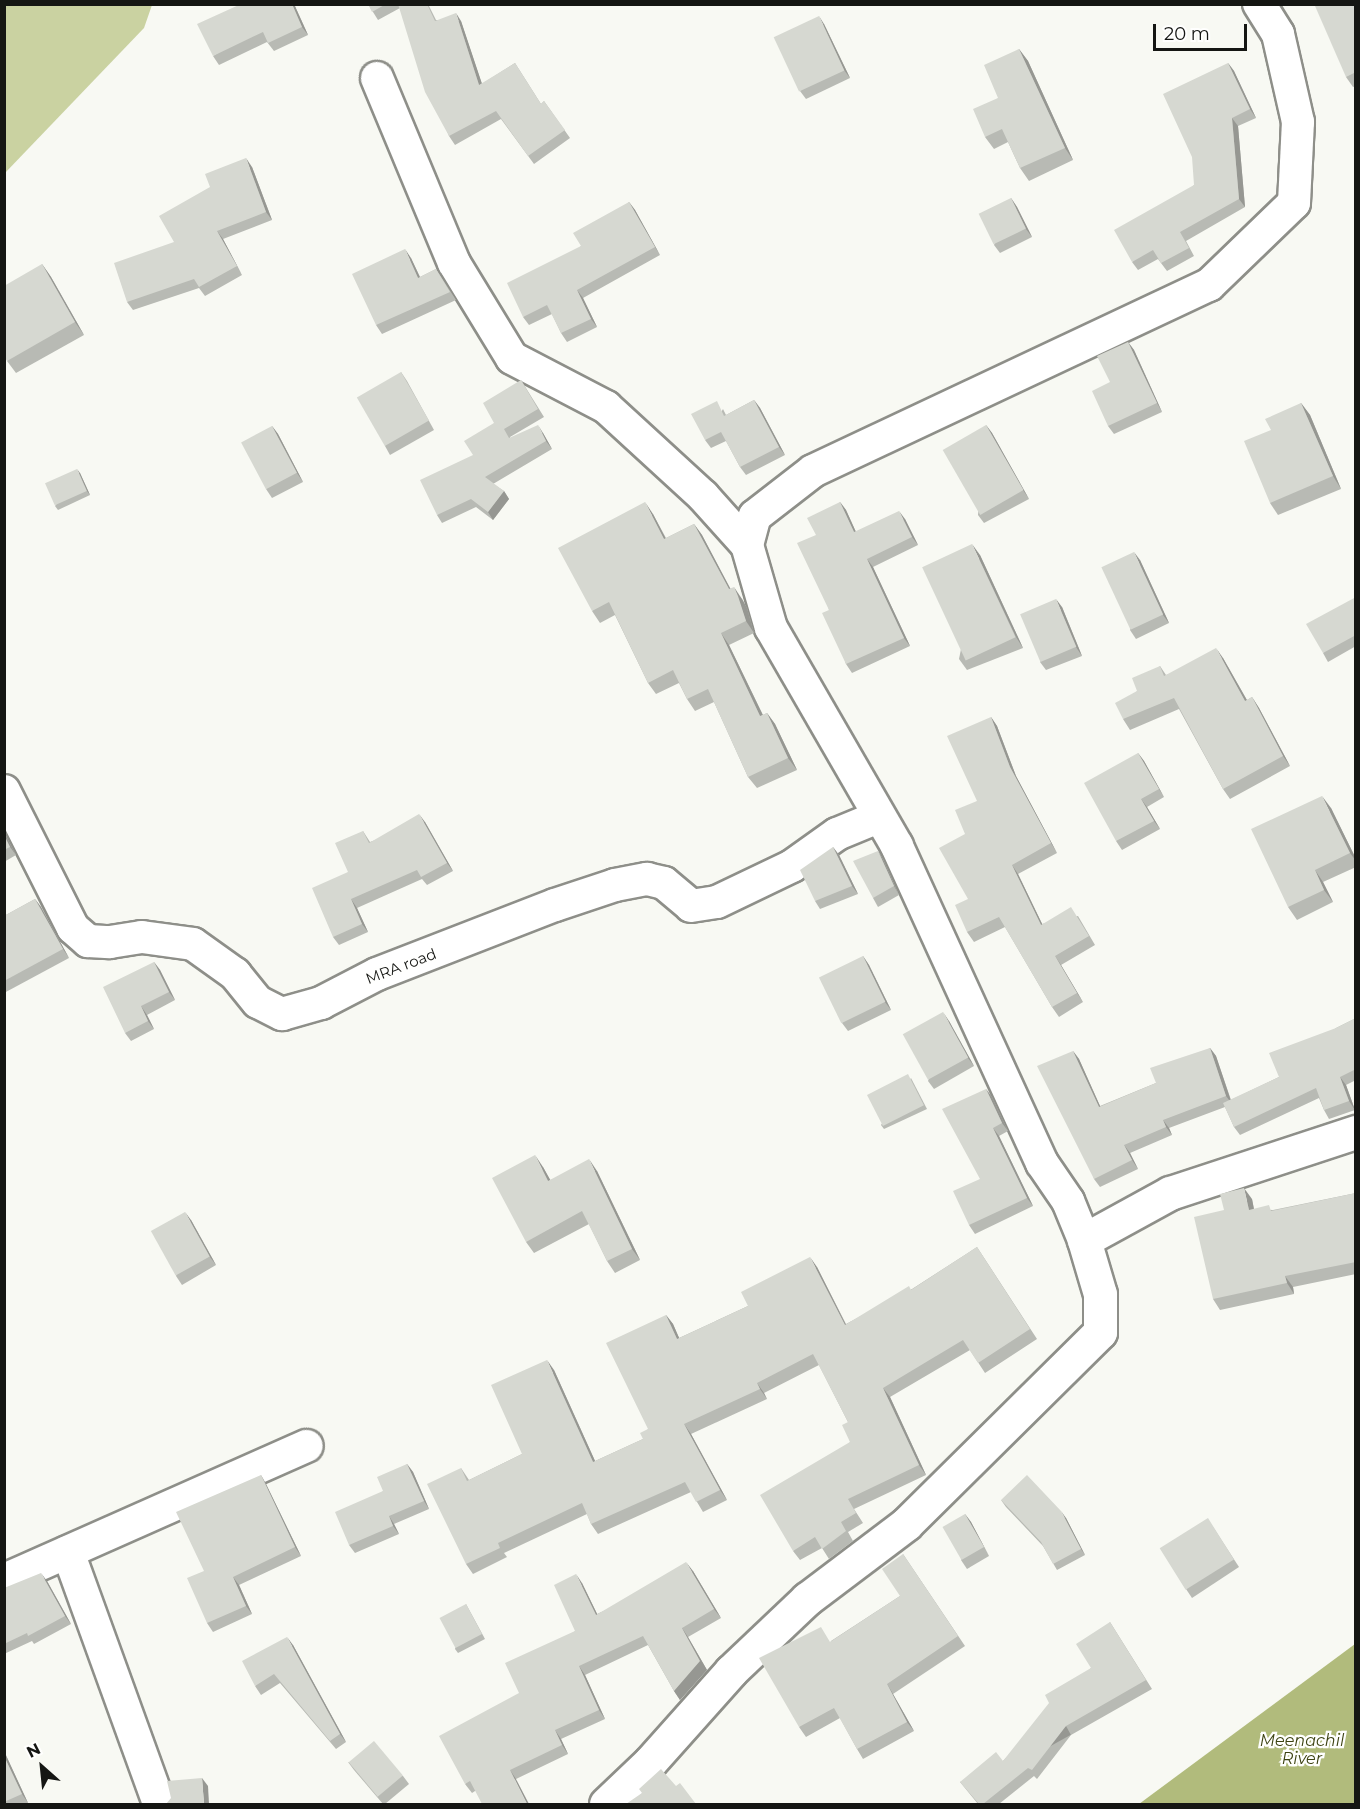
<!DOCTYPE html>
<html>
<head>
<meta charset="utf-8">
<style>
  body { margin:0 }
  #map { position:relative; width:1360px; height:1809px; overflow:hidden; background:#f8f9f3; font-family:Montserrat,sans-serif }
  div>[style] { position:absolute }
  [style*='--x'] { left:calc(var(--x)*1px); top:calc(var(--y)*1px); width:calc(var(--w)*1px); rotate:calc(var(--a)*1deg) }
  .green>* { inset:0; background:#cad2a1 }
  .water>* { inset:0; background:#b1bb7c }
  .roads { filter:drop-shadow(2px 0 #8e8f89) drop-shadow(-2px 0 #8e8f89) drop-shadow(0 2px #8e8f89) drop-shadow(0 -2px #8e8f89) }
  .minor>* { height:32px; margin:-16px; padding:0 16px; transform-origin:16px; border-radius:16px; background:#fff }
  .tertiary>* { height:33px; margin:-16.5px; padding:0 16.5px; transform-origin:16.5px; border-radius:16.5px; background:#fff }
  .wall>* { inset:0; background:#b8bab4 }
  .shaded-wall>* { inset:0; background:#969792; transform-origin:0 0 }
  .building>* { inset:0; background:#d6d8d1; transform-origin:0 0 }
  span { translate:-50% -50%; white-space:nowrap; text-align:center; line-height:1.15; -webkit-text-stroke:4.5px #fffffe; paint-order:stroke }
  .street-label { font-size:15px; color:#151613 }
  .water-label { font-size:16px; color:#3d4313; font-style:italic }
  .frame { position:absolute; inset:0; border:6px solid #151613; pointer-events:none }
  .north { position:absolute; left:12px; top:1737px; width:60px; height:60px; -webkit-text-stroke:4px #fffffe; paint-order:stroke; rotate:333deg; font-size:16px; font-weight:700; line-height:24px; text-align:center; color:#151613 }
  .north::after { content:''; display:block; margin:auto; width:21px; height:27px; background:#151613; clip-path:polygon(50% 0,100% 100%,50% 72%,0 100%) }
  .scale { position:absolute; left:1153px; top:24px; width:94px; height:27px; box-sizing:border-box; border:3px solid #151613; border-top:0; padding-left:8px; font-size:18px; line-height:21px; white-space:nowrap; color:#151613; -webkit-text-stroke:4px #fffffe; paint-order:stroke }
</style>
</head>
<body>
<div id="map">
  <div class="green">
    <i style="clip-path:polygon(5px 4px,152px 5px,144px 28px,5px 173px)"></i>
  </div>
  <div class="water">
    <i style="clip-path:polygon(1355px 1644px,1355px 1804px,1139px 1804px)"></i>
  </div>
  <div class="roads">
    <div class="minor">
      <i style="--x:377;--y:78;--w:200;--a:67.4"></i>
      <i style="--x:454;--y:263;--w:111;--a:58.6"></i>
      <i style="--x:512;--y:358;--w:106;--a:27.5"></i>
      <i style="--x:606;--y:407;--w:132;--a:42.5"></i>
      <i style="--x:703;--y:496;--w:66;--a:48.1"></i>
      <i style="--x:4;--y:791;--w:153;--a:63.3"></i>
      <i style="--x:73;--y:928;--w:20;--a:41"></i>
      <i style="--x:88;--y:941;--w:22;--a:3"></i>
      <i style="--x:110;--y:942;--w:32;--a:-9"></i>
      <i style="--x:142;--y:937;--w:51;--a:7.8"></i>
      <i style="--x:193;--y:944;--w:52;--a:35.5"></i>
      <i style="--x:235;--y:974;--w:36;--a:51"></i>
      <i style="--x:258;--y:1002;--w:27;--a:27"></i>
      <i style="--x:282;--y:1014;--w:41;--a:-15.8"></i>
      <i style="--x:321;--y:1003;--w:63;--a:-27.4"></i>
      <i style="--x:377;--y:974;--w:191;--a:-21.2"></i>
      <i style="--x:555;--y:905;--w:63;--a:-18.4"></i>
      <i style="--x:615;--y:885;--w:33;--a:-11"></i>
      <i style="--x:647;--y:879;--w:17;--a:13"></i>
      <i style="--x:664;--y:883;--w:35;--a:40"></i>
      <i style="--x:691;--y:906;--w:26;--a:-9"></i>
      <i style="--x:717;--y:902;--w:83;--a:-25.6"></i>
      <i style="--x:792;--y:866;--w:55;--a:-35.4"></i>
      <i style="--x:837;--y:834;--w:44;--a:-22.5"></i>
      <i style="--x:1084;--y:1240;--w:42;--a:-112.3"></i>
      <i style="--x:1068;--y:1201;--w:46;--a:-124.4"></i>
      <i style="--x:1042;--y:1163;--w:349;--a:-114.6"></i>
      <i style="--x:897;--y:846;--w:252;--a:-120"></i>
      <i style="--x:771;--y:628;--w:86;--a:-106.1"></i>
      <i style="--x:747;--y:545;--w:30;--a:-75"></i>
      <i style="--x:755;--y:516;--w:73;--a:-37.8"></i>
      <i style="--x:813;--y:471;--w:438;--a:-25.2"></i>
      <i style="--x:1209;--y:285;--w:118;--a:-44"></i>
      <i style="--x:1294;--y:203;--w:81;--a:-87.2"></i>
      <i style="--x:1298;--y:122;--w:90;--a:-102.8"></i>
      <i style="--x:1278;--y:34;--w:36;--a:-122"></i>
      <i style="--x:68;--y:1552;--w:268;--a:70.1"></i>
      <i style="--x:4;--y:1580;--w:331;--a:-23.9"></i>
    </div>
    <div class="tertiary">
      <i style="--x:606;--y:1804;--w:61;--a:-43.7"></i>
      <i style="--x:650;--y:1762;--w:122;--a:-48.3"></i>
      <i style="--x:731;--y:1671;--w:105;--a:-43.5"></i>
      <i style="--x:807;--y:1599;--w:124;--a:-37.1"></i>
      <i style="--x:906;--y:1524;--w:273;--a:-44.7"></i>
      <i style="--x:1100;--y:1332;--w:38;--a:-90"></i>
      <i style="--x:1100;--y:1294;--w:56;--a:-106.5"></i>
      <i style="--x:1084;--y:1240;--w:98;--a:-28.7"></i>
      <i style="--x:1170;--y:1193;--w:196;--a:-18.2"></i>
    </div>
  </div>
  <div class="wall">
    <i style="clip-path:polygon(294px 4px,308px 35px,274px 51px,267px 42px,219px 65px,213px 56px)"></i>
    <i style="clip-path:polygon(368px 4px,428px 4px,436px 20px,461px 21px,482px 84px,515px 63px,541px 104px,544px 101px,570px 138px,534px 164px,501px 119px,455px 145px,449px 136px,400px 8px,378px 20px)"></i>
    <i style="clip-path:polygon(1356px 4px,1356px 86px,1353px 87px,1346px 77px)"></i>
    <i style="clip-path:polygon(824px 24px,850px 78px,806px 99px,800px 91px)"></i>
    <i style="clip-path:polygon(1019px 49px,1028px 61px,1073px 160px,1029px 181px,1020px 168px,1008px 142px,994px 149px,985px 137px,998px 98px)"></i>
    <i style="clip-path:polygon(1228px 63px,1234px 71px,1256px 118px,1238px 126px,1245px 207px,1186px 241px,1194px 256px,1167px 271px,1158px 259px,1138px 270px,1132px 262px,1194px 185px)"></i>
    <i style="clip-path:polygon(252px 167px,272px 220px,223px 239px,242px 275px,205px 296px,199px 288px,133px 310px,127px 302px)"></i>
    <i style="clip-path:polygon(1011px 198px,1017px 207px,1032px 237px,1000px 253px,994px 245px)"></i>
    <i style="clip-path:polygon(629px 202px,635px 210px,660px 255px,583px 298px,597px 327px,567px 342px,561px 333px,552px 314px,529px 325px,523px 317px,581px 246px)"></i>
    <i style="clip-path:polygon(411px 258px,420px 277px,436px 269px,456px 300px,382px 334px,376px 325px)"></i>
    <i style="clip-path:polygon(42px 264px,51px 277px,84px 335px,16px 373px,7px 361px)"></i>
    <i style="clip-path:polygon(1128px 342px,1134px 350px,1162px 412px,1114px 434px,1108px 426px,1110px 382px)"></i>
    <i style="clip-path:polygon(401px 372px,407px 381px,434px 430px,390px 455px,385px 446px)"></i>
    <i style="clip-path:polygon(521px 380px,544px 417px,510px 437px,510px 438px,543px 433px,552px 449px,493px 484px,504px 491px,509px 499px,493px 520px,476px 507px,442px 523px,437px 515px)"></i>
    <i style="clip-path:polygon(754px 400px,760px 408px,785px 455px,746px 475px,740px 467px,726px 441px,711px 448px,705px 440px,723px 409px,726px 415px)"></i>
    <i style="clip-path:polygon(1301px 403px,1310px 415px,1341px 489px,1278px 515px,1270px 503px,1271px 430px)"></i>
    <i style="clip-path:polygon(986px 425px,992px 433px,1029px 499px,984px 523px,978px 515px)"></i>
    <i style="clip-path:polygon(272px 426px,278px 434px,303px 482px,272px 498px,266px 489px)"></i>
    <i style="clip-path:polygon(80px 473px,90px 495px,58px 510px,55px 506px)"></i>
    <i style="clip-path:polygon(840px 502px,846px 510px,856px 532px,905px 519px,918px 545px,873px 567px,910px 646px,852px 673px,846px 664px,829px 610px,816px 535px)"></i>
    <i style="clip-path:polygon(653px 514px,666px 538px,694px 524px,702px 535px,730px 589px,742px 599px,747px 608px,754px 633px,729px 645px,763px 715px,767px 713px,775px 724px,797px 770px,757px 788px,748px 777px,714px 702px,695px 711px,687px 699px,679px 683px,656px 694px,648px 683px,615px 615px,600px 623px,592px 611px)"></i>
    <i style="clip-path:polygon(980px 555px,1023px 648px,967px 670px,959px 659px)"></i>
    <i style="clip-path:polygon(1140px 560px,1169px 623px,1136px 639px,1130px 630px)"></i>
    <i style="clip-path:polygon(1356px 597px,1356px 646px,1328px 662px,1323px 653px)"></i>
    <i style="clip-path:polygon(1062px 607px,1082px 656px,1046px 670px,1040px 662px)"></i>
    <i style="clip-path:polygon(1223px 658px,1247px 700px,1252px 697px,1259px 708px,1290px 766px,1230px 799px,1223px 789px,1179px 709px,1130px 730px,1123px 719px,1137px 691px,1160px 666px,1166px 675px)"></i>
    <i style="clip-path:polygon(991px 717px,997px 726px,1016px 776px,1057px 853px,1018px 874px,1042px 924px,1078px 916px,1095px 945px,1061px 965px,1083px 1002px,1059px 1017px,1052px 1007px,1005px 927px,974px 942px,967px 932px,968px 899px,965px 834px,977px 801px)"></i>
    <i style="clip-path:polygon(1138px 753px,1144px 761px,1164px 797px,1147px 807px,1160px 829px,1122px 850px,1116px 841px)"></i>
    <i style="clip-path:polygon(1331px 808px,1356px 859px,1356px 867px,1323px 882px,1333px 902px,1297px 920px,1288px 907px)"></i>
    <i style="clip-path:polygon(425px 822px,453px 871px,427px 885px,422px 879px,357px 908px,368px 932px,339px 945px,333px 937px,348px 872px,363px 831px,370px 842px)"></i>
    <i style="clip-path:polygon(4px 832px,16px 855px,4px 862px)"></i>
    <i style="clip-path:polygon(833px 847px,839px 855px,858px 894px,820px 909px,815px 901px)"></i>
    <i style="clip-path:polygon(878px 851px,883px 859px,899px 895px,878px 907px,873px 898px)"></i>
    <i style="clip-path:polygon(35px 899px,41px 907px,69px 958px,4px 993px,4px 916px)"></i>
    <i style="clip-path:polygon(863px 956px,869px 965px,891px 1010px,848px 1031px,842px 1023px)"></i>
    <i style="clip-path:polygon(154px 962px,160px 970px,175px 1000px,147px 1015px,154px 1029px,131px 1041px,125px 1033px)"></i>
    <i style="clip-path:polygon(1356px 1018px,1356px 1080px,1346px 1085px,1355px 1110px,1329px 1119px,1324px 1110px,1319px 1098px,1240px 1135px,1234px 1127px,1225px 1107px,1169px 1128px,1172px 1135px,1130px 1153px,1138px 1169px,1100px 1187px,1094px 1179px,1073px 1051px,1079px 1059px,1100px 1106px,1156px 1083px,1210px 1048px,1216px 1056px,1231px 1100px,1279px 1077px,1336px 1028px)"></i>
    <i style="clip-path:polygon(949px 1021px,974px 1066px,934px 1089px,928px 1081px)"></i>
    <i style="clip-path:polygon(911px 1078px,927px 1109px,884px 1129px,881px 1125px)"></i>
    <i style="clip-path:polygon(986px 1089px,992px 1097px,1008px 1131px,999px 1136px,1033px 1206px,975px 1234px,969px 1225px,980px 1179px)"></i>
    <i style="clip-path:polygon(543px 1167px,550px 1180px,597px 1171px,640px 1260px,615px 1273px,607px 1261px,589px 1224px,534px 1253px,526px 1242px)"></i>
    <i style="clip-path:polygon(1356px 1193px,1356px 1274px,1293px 1287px,1294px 1294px,1220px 1310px,1213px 1299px,1224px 1210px,1252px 1199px,1254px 1209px,1273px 1210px)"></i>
    <i style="clip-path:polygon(191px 1220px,216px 1265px,182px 1285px,176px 1276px)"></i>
    <i style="clip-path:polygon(977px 1247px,1037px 1339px,985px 1373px,970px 1350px,890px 1397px,926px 1475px,854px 1509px,863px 1523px,848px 1532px,853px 1541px,829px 1559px,822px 1548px,800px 1560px,793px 1551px,850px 1442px,848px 1422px,819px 1365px,764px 1393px,767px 1399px,691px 1434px,727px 1500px,703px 1512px,691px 1492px,598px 1534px,591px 1524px,587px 1514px,504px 1553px,507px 1557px,473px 1574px,466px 1564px,461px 1468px,469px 1480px,522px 1454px,554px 1370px,595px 1461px,643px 1439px,648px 1429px,666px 1315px,673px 1324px,679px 1338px,748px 1306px,817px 1267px,846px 1324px,912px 1289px)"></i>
    <i style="clip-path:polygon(407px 1464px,413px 1472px,429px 1509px,394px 1524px,399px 1534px,355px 1553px,349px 1545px,383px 1491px)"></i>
    <i style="clip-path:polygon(261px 1475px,266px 1484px,301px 1556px,239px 1585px,252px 1614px,213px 1632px,207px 1623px,204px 1571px)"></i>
    <i style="clip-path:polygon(1001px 1500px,1066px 1518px,1085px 1555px,1057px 1570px,1043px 1546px,1006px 1507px)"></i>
    <i style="clip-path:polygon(965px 1514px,971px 1522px,989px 1556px,967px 1569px,961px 1560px)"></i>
    <i style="clip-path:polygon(1213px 1527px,1239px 1567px,1192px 1598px,1186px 1589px)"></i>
    <i style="clip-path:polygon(903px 1554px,965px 1646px,893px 1694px,914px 1731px,863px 1759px,857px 1749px,840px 1718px,806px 1737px,799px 1727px,831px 1641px,900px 1596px)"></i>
    <i style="clip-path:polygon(693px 1571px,721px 1618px,688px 1637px,707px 1670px,680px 1700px,674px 1691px,648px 1645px,585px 1675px,605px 1719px,561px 1739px,568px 1754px,516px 1779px,475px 1791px,472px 1793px,465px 1784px,575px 1631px,582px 1583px,597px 1614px)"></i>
    <i style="clip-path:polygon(47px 1581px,71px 1624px,34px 1644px,32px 1641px,4px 1654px,4px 1588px)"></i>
    <i style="clip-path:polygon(466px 1604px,485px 1639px,458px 1653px,455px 1649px)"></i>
    <i style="clip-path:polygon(1110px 1622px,1152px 1689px,1071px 1735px,1037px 1779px,1034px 1776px,999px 1804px,978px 1804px,960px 1782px,1003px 1761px,1091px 1668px)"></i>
    <i style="clip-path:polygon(293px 1645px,346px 1742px,336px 1749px,280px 1683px,261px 1695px,255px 1686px)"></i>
    <i style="clip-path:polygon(4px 1751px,28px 1803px,24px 1804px,4px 1804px)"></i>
    <i style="clip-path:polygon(348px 1762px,403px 1776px,409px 1784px,385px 1804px,383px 1804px,354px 1770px)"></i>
  </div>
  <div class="shaded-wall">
    <i style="clip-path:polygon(292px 4px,294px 4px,308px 35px,302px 27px)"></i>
    <i style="clip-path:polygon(456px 13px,461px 21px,485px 93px,479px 85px)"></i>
    <i style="clip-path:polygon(819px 16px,824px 24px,850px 78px,844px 70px)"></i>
    <i style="clip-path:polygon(1019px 49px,1028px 61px,1073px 160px,1065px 148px)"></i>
    <i style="clip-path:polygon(1228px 63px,1234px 71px,1256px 118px,1250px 109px)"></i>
    <i style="clip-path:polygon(1232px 118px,1238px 126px,1245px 207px,1239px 199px)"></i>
    <i style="clip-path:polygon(246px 158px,252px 167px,272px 220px,266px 212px)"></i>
    <i style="clip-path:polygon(1011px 198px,1017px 207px,1032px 237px,1026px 229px)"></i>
    <i style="clip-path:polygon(629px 202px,635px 210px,660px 255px,655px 247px)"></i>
    <i style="clip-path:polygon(217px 231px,223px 239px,242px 275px,237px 266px)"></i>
    <i style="clip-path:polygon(405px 249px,411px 258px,424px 286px,418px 278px)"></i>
    <i style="clip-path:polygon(42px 264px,51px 277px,84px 335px,75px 322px)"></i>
    <i style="clip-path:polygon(577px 290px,583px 298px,597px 327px,591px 319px)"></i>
    <i style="clip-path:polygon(1128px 342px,1134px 350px,1162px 412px,1157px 403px)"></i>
    <i style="clip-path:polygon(754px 400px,760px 408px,785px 455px,779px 447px)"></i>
    <i style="clip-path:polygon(1301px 403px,1310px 415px,1341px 489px,1333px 476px)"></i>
    <i style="clip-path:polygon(538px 425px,543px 433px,552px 449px,546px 441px)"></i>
    <i style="clip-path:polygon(986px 425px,992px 433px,1029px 499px,1023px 490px)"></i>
    <i style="clip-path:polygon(272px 426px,278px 434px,303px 482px,297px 473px)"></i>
    <i style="clip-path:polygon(77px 469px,80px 473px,90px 495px,87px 491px)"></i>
    <i style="clip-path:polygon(504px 491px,509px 499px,493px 520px,488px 512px)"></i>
    <i style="clip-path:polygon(645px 502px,653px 514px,672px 551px,664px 539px)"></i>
    <i style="clip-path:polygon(840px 502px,846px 510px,860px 541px,854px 532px)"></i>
    <i style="clip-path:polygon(899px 511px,905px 519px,918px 545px,912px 537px)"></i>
    <i style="clip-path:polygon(694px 524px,702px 535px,737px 601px,729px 589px)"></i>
    <i style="clip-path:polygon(972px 544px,980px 555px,1023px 648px,1016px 637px)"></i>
    <i style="clip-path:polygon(1134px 552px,1140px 560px,1169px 623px,1163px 615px)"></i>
    <i style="clip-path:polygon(867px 559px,873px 567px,910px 646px,904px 638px)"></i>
    <i style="clip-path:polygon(734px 587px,742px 599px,747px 608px,754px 633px,746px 621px)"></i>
    <i style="clip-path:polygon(1056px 599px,1062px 607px,1082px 656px,1076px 647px)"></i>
    <i style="clip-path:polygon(721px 633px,729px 645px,769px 728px,760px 716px)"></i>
    <i style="clip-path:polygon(1216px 648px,1223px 658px,1253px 711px,1245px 701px)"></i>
    <i style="clip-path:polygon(1252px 697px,1259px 708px,1290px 766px,1283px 756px)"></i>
    <i style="clip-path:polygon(767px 713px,775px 724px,797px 770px,788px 758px)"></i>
    <i style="clip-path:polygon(991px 717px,997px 726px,1016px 776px,1057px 853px,1051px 843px,1010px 767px)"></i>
    <i style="clip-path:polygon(1138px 753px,1144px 761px,1164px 797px,1159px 789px)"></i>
    <i style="clip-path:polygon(1322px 796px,1331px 808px,1356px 859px,1356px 861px,1350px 853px)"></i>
    <i style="clip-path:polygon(1141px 799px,1147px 807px,1160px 829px,1154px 821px)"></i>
    <i style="clip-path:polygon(419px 814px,425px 822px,453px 871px,447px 863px)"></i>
    <i style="clip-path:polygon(4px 832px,16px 855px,10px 847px,4px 835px)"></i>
    <i style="clip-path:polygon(833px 847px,839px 855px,858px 894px,852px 886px)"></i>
    <i style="clip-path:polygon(878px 851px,883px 859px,899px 895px,894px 886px)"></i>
    <i style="clip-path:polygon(1012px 865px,1018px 874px,1047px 934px,1041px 925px)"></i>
    <i style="clip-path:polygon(1315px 870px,1323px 882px,1333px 902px,1324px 890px)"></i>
    <i style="clip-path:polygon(35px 899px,41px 907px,69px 958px,63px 949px)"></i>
    <i style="clip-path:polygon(351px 899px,357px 908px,368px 932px,362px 924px)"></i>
    <i style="clip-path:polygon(863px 956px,869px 965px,891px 1010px,885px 1002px)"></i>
    <i style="clip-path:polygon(1055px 956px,1061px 965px,1083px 1002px,1077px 993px)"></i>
    <i style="clip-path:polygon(154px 962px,160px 970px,175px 1000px,169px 992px)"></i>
    <i style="clip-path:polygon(141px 1006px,147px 1015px,154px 1029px,148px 1021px)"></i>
    <i style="clip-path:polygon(943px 1012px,949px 1021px,974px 1066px,968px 1058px)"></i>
    <i style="clip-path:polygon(1210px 1048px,1216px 1056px,1232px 1104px,1226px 1096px)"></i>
    <i style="clip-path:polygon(1073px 1051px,1079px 1059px,1104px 1115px,1099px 1107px)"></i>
    <i style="clip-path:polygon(1340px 1077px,1346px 1085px,1355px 1110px,1349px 1101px)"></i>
    <i style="clip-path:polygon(986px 1089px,992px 1097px,1008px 1131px,1002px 1123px)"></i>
    <i style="clip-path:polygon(1163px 1120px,1169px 1128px,1172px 1135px,1166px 1127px)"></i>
    <i style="clip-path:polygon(993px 1128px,999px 1136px,1033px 1206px,1027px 1198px)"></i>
    <i style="clip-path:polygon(1124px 1145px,1130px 1153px,1138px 1169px,1132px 1160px)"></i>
    <i style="clip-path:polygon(535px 1155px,543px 1167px,557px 1192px,548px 1181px)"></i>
    <i style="clip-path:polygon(589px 1159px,597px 1171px,640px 1260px,632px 1249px)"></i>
    <i style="clip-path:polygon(1244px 1188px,1252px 1199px,1256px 1220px,1249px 1210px)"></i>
    <i style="clip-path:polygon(185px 1212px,191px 1220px,216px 1265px,210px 1257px)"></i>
    <i style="clip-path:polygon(810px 1257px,817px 1267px,851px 1335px,845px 1325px)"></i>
    <i style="clip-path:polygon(1285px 1276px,1293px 1287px,1294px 1294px,1287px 1283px)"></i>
    <i style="clip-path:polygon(666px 1315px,673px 1324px,684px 1349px,677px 1339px)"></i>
    <i style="clip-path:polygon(547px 1360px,554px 1370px,600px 1472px,593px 1462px)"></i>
    <i style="clip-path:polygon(757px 1383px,764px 1393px,767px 1399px,760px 1389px)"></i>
    <i style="clip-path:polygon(883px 1388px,890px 1397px,926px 1475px,919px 1465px)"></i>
    <i style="clip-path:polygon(684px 1424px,691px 1434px,727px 1500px,720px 1490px)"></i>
    <i style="clip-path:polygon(407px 1464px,413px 1472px,429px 1509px,424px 1501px)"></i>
    <i style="clip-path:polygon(261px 1475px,266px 1484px,301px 1556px,295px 1547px)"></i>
    <i style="clip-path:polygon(1061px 1511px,1066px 1518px,1085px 1555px,1081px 1549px)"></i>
    <i style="clip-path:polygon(965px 1514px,971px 1522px,989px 1556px,984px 1547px)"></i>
    <i style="clip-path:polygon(389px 1516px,394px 1524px,399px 1534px,393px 1526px)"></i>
    <i style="clip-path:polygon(686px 1562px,693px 1571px,721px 1618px,714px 1609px)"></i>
    <i style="clip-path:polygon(41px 1573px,47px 1581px,71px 1624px,65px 1616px)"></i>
    <i style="clip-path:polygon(576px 1574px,582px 1583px,602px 1624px,596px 1615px)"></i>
    <i style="clip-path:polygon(233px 1577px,239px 1585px,252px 1614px,246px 1606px)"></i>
    <i style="clip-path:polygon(682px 1628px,688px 1637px,707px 1670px,680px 1700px,674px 1691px)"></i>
    <i style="clip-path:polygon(287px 1637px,293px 1645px,346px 1742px,340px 1734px)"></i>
    <i style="clip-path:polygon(579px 1666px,585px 1675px,605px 1719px,599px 1710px)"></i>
    <i style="clip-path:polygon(887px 1684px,893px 1694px,914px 1731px,907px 1722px)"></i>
    <i style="left:1066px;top:1726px;width:10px;height:56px;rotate:61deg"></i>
    <i style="clip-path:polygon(555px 1730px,561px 1739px,568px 1754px,562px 1745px)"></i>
    <i style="clip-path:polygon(4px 1751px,28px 1803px,22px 1794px,4px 1756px)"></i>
    <i style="clip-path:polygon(510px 1770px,516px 1779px,529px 1804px,527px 1804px)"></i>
    <i style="clip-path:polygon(202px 1778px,208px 1786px,209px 1804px,204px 1804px)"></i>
  </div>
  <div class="building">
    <i style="clip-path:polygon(241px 4px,292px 4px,302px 27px,268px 43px,263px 32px,213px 56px,197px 24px)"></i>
    <i style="clip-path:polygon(368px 4px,386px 4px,372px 12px)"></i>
    <i style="clip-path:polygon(398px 4px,427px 4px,435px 21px,456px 13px,479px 85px,515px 63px,541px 104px,544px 101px,565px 130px,528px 156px,496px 111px,449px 136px,425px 92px)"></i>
    <i style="clip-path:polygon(1319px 4px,1356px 4px,1356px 72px,1346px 77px,1315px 6px)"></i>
    <i style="left:819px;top:16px;width:60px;height:50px;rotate:65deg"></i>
    <i style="clip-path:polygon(1019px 49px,1065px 148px,1020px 168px,1002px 129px,985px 137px,973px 109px,998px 98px,984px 65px)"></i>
    <i style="clip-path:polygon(1228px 63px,1250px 109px,1232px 118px,1239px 199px,1180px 232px,1189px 248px,1161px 263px,1153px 250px,1132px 262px,1114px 230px,1194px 185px,1192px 157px,1163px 94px)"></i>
    <i style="clip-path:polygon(246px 158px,266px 212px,217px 231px,237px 266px,199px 287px,194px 279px,127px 302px,114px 263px,174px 242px,159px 216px,210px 187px,205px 174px)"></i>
    <i style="left:1011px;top:198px;width:34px;height:36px;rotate:64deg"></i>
    <i style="clip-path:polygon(629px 202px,655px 247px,577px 290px,591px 319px,561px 333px,547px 305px,523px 317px,507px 283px,581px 246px,573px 233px)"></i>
    <i style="clip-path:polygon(405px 249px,418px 278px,436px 269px,450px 292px,376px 325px,352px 274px)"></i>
    <i style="clip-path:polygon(42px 264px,75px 322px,7px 361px,4px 356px,4px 286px)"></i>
    <i style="clip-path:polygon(1128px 342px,1157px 403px,1108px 426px,1092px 391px,1110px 382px,1097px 356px)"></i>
    <i style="left:401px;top:372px;width:56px;height:51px;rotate:60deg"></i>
    <i style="clip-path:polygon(521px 380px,538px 409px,504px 429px,509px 438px,538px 425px,546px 441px,485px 477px,504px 491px,488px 512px,471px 499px,437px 515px,420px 480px,473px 455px,464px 441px,494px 423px,483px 403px)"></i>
    <i style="clip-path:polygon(754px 400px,779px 447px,740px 467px,721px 432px,705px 440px,691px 414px,717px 401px,724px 416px)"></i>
    <i style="clip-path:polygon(1301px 403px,1333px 476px,1270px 503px,1244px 441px,1271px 430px,1265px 419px)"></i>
    <i style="left:986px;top:425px;width:75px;height:50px;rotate:60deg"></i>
    <i style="left:272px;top:426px;width:53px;height:35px;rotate:62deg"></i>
    <i style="left:77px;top:469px;width:24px;height:35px;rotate:66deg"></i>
    <i style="clip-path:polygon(645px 502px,664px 539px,694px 524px,729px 589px,734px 587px,738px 596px,746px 621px,721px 633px,760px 716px,767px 713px,788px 758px,748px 777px,708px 689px,687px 699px,673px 670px,648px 683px,609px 602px,592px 611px,558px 548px)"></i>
    <i style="clip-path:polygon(840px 502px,854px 532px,899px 511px,912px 537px,867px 559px,904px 638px,846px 664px,822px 613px,829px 610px,797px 543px,816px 535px,807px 518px)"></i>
    <i style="left:972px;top:544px;width:103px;height:55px;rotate:65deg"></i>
    <i style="left:1134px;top:552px;width:69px;height:36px;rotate:65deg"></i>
    <i style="clip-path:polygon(1356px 597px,1356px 635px,1323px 653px,1306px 624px)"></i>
    <i style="left:1056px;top:599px;width:52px;height:39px;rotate:67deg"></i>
    <i style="clip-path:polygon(1216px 648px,1245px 701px,1252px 697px,1283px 756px,1223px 789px,1174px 698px,1123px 719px,1115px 703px,1137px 691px,1132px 678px,1160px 666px,1164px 676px)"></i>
    <i style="clip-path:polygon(991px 717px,1010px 767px,1051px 843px,1012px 865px,1041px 925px,1071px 907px,1089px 936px,1055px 956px,1077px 993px,1052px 1007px,999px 917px,967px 932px,955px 905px,968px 899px,939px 848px,965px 834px,955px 810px,977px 801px,947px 736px)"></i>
    <i style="clip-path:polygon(1138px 753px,1159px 789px,1141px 799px,1154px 821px,1116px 841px,1084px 783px)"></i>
    <i style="clip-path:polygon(1322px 796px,1350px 853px,1315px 870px,1324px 890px,1288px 907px,1251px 829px)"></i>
    <i style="clip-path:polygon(419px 814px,447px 863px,421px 877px,417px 870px,351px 899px,362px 924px,333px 937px,312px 888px,348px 872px,335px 843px,363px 831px,369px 843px)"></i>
    <i style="clip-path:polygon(4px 835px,10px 847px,4px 850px)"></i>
    <i style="clip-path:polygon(833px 847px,852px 886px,815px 901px,800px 870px)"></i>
    <i style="clip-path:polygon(878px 851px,894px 886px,873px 898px,853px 861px)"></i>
    <i style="clip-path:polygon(35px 899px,63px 949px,4px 981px,4px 916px)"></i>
    <i style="left:863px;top:956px;width:51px;height:49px;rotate:64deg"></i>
    <i style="clip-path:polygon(154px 962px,169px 992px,141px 1006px,148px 1021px,125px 1033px,103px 987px)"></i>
    <i style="left:943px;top:1012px;width:52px;height:46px;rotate:61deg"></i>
    <i style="clip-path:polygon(1356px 1018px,1356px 1069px,1340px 1077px,1349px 1101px,1324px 1110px,1316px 1088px,1234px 1127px,1223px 1103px,1279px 1077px,1269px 1053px,1336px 1028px)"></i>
    <i style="clip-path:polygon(1210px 1048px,1226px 1096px,1163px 1120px,1166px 1127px,1124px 1145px,1132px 1160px,1094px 1179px,1037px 1066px,1073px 1051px,1099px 1107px,1156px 1083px,1150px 1068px)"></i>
    <i style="left:908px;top:1074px;width:35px;height:46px;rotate:63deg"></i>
    <i style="clip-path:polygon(986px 1089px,1002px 1123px,993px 1128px,1027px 1198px,969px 1225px,953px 1191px,980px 1179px,942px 1109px)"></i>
    <i style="clip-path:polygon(535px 1155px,548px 1181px,589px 1159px,632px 1249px,607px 1261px,582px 1211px,526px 1242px,492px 1178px)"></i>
    <i style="clip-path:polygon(1244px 1188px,1249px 1210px,1269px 1205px,1271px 1211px,1356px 1193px,1356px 1262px,1285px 1276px,1287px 1283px,1213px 1299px,1194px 1217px,1224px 1210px,1220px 1194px)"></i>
    <i style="left:185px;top:1212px;width:51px;height:39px;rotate:61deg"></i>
    <i style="clip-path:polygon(977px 1247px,1030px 1329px,978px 1363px,963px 1340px,883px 1388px,919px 1465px,848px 1499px,856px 1513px,841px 1522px,846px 1531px,822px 1549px,815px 1537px,793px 1551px,760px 1495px,850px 1442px,842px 1425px,848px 1422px,813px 1354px,757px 1383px,760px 1389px,684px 1424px,720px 1490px,696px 1502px,685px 1482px,591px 1524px,582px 1503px,498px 1543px,500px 1548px,466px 1564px,427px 1484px,461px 1468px,467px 1481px,522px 1454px,491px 1385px,547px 1360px,593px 1462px,643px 1439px,640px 1433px,648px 1429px,606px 1343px,666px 1315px,677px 1339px,748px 1306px,741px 1292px,810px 1257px,845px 1325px,909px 1286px,911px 1290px)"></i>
    <i style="clip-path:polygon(407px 1464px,424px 1501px,389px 1516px,393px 1526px,349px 1545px,335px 1512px,383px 1491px,377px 1477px)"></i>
    <i style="clip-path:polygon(261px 1475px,295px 1547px,233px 1577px,246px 1606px,207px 1623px,187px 1578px,204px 1571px,176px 1512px)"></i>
    <i style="clip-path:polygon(1027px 1475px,1061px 1511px,1081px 1549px,1053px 1564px,1041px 1542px,1001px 1500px)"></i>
    <i style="left:965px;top:1514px;width:38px;height:26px;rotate:60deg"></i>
    <i style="left:1208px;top:1518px;width:49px;height:57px;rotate:58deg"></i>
    <i style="clip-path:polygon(903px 1554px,958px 1636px,887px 1684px,907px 1722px,857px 1749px,834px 1708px,799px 1727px,759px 1658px,821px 1627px,830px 1642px,900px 1596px,882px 1569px)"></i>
    <i style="clip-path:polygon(686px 1562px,714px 1609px,682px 1628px,700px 1661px,674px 1691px,643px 1636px,579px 1666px,599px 1710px,555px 1730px,562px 1745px,510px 1770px,527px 1804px,482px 1804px,470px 1781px,465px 1784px,439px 1736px,519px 1693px,505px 1663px,575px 1631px,554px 1585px,576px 1574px,596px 1615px)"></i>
    <i style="clip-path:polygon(41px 1573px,65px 1616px,28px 1636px,27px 1633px,4px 1644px,4px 1588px)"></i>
    <i style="left:466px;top:1604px;width:34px;height:30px;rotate:62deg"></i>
    <i style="clip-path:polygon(1110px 1622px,1146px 1680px,1066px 1726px,1032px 1770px,1028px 1768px,983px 1804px,979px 1804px,960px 1782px,996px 1752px,1003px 1761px,1049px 1703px,1045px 1695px,1091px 1668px,1076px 1644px)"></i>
    <i style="clip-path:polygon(287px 1637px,340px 1734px,330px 1741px,274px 1674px,255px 1686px,242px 1661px)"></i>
    <i style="left:374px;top:1741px;width:45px;height:33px;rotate:50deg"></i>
    <i style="clip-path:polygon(4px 1756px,22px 1794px,4px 1802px)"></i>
    <i style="clip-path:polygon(661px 1769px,676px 1786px,680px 1783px,696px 1804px,626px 1804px,642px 1793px,639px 1789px)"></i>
    <i style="clip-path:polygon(202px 1778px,204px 1804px,166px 1804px,171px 1798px,167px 1781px)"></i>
  </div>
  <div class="street-label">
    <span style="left:401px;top:966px;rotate:-21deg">MRA road</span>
  </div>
  <div class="water-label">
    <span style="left:1302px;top:1750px">Meenachil<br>River</span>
  </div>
  <div class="frame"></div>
  <div class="north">N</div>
  <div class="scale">20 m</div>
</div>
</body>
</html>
